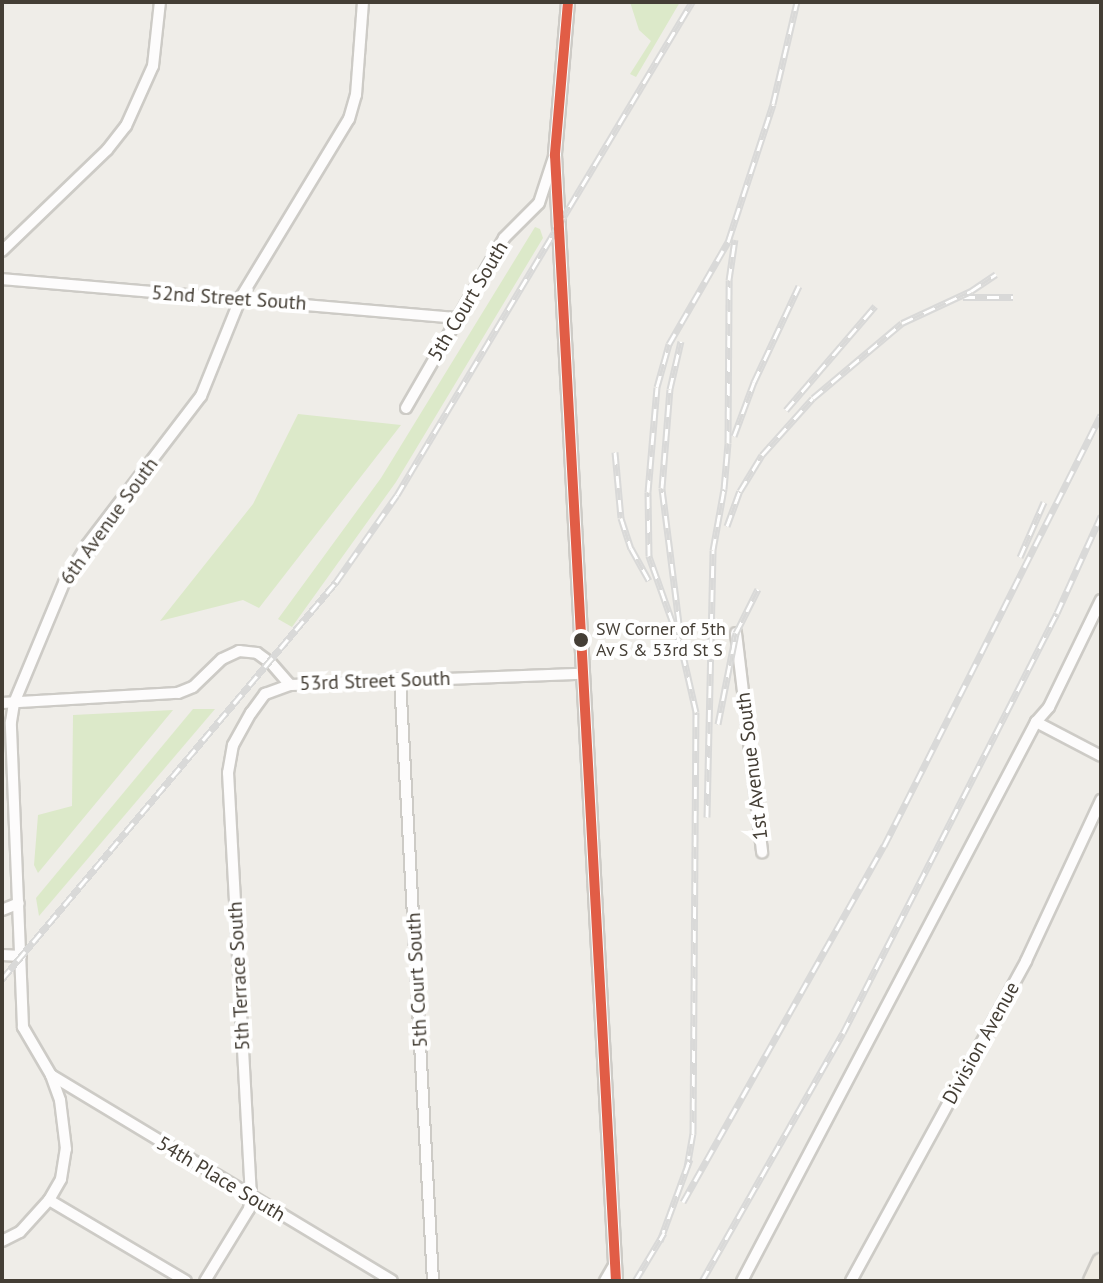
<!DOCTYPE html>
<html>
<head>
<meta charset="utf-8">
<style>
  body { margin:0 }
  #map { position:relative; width:1103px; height:1283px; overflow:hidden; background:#efede8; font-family:"PT Sans",sans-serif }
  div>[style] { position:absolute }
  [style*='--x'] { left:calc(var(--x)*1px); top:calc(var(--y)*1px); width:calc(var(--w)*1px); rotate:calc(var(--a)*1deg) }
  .green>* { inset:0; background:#dce9c9 }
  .roads { filter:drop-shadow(2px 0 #cdcbc6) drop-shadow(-2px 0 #cdcbc6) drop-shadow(0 2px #cdcbc6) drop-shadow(0 -2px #cdcbc6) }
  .minor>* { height:10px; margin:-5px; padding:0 5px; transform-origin:5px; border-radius:5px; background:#fdfcfc }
  .tertiary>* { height:12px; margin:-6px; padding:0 6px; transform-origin:6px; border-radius:6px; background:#fdfcfc }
  .primary>* { height:16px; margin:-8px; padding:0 8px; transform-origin:8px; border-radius:8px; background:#f0ece3 }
  .rail>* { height:7px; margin-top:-3.5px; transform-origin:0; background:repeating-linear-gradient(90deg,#fff 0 12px,#d9d9d8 0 24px); box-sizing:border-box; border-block:2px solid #d9d9d8 }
  .bus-1>* { height:10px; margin:-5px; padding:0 5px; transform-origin:5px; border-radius:5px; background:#e15d46 }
  .dots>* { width:22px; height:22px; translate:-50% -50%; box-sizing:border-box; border:4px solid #fff; border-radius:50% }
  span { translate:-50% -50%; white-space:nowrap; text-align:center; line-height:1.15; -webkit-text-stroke:8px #fff; paint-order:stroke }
  .bus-label { font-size:18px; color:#443e35 }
  .left { translate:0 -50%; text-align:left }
  .street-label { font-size:20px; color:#443e35 }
  .frame { position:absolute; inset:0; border:4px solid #443e35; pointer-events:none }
</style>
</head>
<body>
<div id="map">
  <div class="green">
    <i style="clip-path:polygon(630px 2px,680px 2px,636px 77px,630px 74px,651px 41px,639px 30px)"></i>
    <i style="clip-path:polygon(535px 227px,540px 229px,543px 238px,396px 482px,292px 627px,278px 619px,381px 478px)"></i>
    <i style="clip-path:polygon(298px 414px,401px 425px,259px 608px,243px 600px,160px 621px,253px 504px)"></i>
    <i style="clip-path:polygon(193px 709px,215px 709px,39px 916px,36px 898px)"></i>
    <i style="clip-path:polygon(173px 710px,38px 873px,34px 865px,38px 815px,72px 806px,73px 715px)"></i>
  </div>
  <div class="roads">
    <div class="minor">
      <i style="--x:2;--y:251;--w:146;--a:-43.9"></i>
      <i style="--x:107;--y:150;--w:31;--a:-52"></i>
      <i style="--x:126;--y:126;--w:66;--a:-65.8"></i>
      <i style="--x:153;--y:66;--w:64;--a:-83.8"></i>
      <i style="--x:2;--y:279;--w:456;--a:4.9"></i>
      <i style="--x:406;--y:408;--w:196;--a:-60"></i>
      <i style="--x:504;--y:238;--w:49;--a:-45"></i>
      <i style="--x:539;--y:203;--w:48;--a:-71.9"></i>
      <i style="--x:736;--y:633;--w:221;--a:83.2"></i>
      <i style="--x:400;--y:679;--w:603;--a:86.86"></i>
      <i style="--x:2;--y:703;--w:176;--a:-3.3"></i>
      <i style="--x:178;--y:693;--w:16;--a:-22"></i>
      <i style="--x:193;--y:687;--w:40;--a:-44"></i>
      <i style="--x:222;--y:659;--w:19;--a:-25"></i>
      <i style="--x:239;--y:651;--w:18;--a:6"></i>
      <i style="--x:257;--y:653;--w:17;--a:36"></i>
      <i style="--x:271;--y:663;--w:29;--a:49"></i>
      <i style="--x:290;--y:685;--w:293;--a:-2.2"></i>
      <i style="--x:1036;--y:722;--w:73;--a:27.6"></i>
      <i style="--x:2;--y:910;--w:18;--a:-22"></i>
      <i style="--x:2;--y:955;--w:19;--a:3"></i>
      <i style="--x:51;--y:1075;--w:398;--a:31.1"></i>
      <i style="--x:49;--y:1200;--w:159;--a:30.6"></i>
      <i style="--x:2;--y:1241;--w:20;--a:-27"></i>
      <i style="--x:20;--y:1232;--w:43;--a:-47.8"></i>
      <i style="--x:49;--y:1200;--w:24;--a:-60"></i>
      <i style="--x:61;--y:1179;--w:30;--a:-81"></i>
      <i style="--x:66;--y:1149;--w:49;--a:-97"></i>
      <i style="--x:60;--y:1100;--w:27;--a:-110"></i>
      <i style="--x:51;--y:1075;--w:56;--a:-120.3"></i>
      <i style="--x:23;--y:1027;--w:305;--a:-92.3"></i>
      <i style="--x:11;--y:722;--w:19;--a:-81"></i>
      <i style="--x:14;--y:703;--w:130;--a:-67.4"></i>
      <i style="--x:64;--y:583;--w:44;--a:-58.8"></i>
      <i style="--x:87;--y:545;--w:188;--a:-52.6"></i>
      <i style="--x:201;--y:396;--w:107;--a:-68"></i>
      <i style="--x:241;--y:297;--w:208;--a:-58.8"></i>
      <i style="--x:349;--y:119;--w:25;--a:-74"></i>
      <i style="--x:356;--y:95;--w:93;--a:-85.7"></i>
      <i style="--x:205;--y:1281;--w:84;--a:-58.6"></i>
      <i style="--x:249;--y:1209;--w:12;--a:-81"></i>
      <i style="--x:251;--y:1197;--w:425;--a:-93.1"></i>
      <i style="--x:228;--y:773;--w:28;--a:-80"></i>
      <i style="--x:233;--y:745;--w:37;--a:-61"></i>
      <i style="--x:251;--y:713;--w:24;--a:-54"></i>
      <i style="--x:265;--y:694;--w:27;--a:-20"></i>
      <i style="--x:605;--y:1281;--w:16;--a:-60"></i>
      <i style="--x:742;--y:1281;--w:632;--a:-62.26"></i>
      <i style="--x:1036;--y:722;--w:20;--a:-49"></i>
      <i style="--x:1049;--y:707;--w:119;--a:-64.1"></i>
      <i style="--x:851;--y:1281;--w:365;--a:-61.3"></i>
      <i style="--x:1026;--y:961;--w:178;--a:-65"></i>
    </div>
    <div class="tertiary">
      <i style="--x:568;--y:2;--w:154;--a:94.9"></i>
      <i style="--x:555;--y:155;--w:1128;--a:86.9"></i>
    </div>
    <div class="primary">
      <i style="--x:1092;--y:1281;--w:21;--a:-65"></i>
    </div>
  </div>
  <div class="rail">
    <i style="--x:963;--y:297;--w:50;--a:0"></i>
    <i style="--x:786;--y:410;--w:137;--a:-49.4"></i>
    <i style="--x:734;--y:436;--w:58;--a:-69.7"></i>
    <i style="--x:754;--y:382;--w:106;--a:-64.9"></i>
    <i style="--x:615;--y:452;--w:66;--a:84.8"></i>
    <i style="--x:621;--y:518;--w:32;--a:72"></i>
    <i style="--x:631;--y:548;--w:37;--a:61"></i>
    <i style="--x:727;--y:526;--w:37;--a:-70"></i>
    <i style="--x:740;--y:491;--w:42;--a:-58.6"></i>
    <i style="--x:762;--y:455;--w:76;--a:-48.2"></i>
    <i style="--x:813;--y:398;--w:116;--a:-40.1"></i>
    <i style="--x:902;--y:323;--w:76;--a:-24.9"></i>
    <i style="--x:971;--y:291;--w:30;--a:-34"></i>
    <i style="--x:1020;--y:557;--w:60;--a:-66.4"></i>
    <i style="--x:679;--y:623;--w:136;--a:-97.2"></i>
    <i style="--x:662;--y:488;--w:99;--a:-85.4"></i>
    <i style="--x:670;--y:389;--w:49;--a:-77.1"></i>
    <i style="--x:718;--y:724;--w:93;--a:-78.8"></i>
    <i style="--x:736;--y:633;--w:49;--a:-63.4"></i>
    <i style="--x:707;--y:817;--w:267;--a:-88.7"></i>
    <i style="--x:713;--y:550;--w:62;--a:-79.8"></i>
    <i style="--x:724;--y:489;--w:46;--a:-85"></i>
    <i style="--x:728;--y:443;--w:163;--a:-89.6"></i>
    <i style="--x:729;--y:280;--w:41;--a:-81.7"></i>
    <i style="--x:2;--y:979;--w:519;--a:-49.93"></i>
    <i style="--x:336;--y:582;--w:106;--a:-55"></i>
    <i style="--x:397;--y:495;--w:575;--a:-59.1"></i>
    <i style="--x:687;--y:1167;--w:34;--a:-80"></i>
    <i style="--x:693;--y:1134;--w:422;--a:-89.6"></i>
    <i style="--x:696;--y:712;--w:68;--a:-102.8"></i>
    <i style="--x:681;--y:646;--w:96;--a:-109.6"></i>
    <i style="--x:649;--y:556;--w:64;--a:-90.9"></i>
    <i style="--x:648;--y:492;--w:105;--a:-85.1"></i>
    <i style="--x:657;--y:387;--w:45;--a:-74.4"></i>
    <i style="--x:669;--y:344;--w:118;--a:-60"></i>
    <i style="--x:728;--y:242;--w:145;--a:-71.9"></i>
    <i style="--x:773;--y:104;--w:105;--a:-76.8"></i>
    <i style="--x:683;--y:1202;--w:409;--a:-60.6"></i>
    <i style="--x:884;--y:846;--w:483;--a:-63.3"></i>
    <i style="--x:660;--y:1241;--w:87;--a:-69.9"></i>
    <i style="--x:635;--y:1281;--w:56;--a:-58.9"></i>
    <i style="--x:702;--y:1281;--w:285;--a:-60.4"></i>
    <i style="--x:843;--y:1033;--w:471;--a:-63"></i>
    <i style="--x:1057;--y:613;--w:107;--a:-65.6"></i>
  </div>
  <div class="bus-1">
    <i style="--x:568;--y:2;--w:154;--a:94.9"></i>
    <i style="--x:555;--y:155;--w:1128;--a:86.9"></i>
  </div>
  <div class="dots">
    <i style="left:581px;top:640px;background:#443e35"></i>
  </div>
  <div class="bus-label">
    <span class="left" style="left:596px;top:640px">SW Corner of 5th<br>Av S &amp; 53rd St S</span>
  </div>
  <div class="street-label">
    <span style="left:229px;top:298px;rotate:4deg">52nd Street South</span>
    <span style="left:468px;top:301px;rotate:-59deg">5th Court South</span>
    <span style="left:109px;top:521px;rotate:-54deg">6th Avenue South</span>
    <span style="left:375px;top:681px;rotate:-2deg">53rd Street South</span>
    <span style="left:752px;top:766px;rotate:-97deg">1st Avenue South</span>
    <span style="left:239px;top:976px;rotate:-93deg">5th Terrace South</span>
    <span style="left:417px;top:980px;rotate:-93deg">5th Court South</span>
    <span style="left:981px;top:1043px;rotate:-61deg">Division Avenue</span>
    <span style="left:221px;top:1179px;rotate:31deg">54th Place South</span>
  </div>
  <div class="frame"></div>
</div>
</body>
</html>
